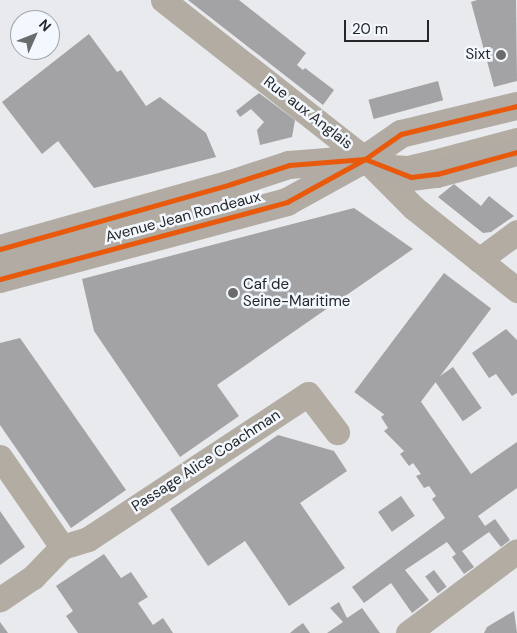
<!DOCTYPE html>
<html>
<head>
<meta charset="utf-8">
<style>
  body { margin:0 }
  #map { position:relative; width:517px; height:633px; overflow:hidden; background:#e8eaed; font-family:"DM Sans",sans-serif }
  div>[style] { position:absolute }
  [style*='--x'] { left:calc(var(--x)*1px); top:calc(var(--y)*1px); width:calc(var(--w)*1px); rotate:calc(var(--a)*1deg) }
  .building>* { inset:0; background:#a3a2a4; transform-origin:0 0 }
  .service>* { height:12px; margin:-6px; padding:0 6px; transform-origin:6px; border-radius:6px; background:#b3aca3 }
  .minor>* { height:25px; margin:-12.5px; padding:0 12.5px; transform-origin:12.5px; border-radius:12.5px; background:#b3aca3 }
  .secondary>* { height:28px; margin:-14px; padding:0 14px; transform-origin:14px; border-radius:14px; background:#b1aba3 }
  .cycleway>* { height:5px; margin:-2.5px; padding:0 2.5px; transform-origin:2.5px; border-radius:2.5px; background:#e8590c }
  .dots>* { width:14px; height:14px; translate:-50% -50%; box-sizing:border-box; border:2px solid #f3f8fe; border-radius:50% }
  span { translate:-50% -50%; white-space:nowrap; text-align:center; line-height:1.15; -webkit-text-stroke:5px #f3f8fe; paint-order:stroke }
  .poi-label { font-size:15px; color:#242628 }
  .right { translate:-100% -50%; text-align:right }
  .left { translate:0 -50%; text-align:left }
  .street-label { font-size:15px; color:#242628 }
  .north { position:absolute; left:10px; top:10px; width:50px; height:50px; box-sizing:border-box; background:#f3f8fe; border:1px solid #a0a4a8; border-radius:50%; rotate:46deg; font-size:14px; font-weight:700; line-height:20px; text-align:center; color:#242628 }
  .north::after { content:''; display:block; margin:auto; width:18px; height:22px; background:#696b6d; clip-path:polygon(50% 0,100% 100%,50% 72%,0 100%) }
  .scale { position:absolute; left:344px; top:20px; width:85px; height:22px; box-sizing:border-box; border:2px solid #242628; border-top:0; padding-left:6px; font-size:15px; line-height:18px; white-space:nowrap; color:#242628; -webkit-text-stroke:4px #f3f8fe; paint-order:stroke }
</style>
</head>
<body>
<div id="map">
  <div class="building">
    <i style="clip-path:polygon(188px 0,239px 0,306px 53px,297px 65px,303px 70px,305px 68px,334px 90px,323px 105px)"></i>
    <i style="clip-path:polygon(477px 0,516px 0,517px 81px,494px 87px,471px 2px)"></i>
    <i style="clip-path:polygon(89px 34px,117px 72px,121px 70px,146px 106px,160px 97px,206px 133px,216px 157px,94px 188px,58px 141px,42px 154px,2px 102px)"></i>
    <i style="left:438px;top:81px;width:20px;height:72px;rotate:75deg"></i>
    <i style="clip-path:polygon(259px 93px,295px 120px,292px 137px,260px 145px,257px 130px,264px 122px,251px 109px,240px 117px,236px 111px)"></i>
    <i style="clip-path:polygon(454px 184px,481px 206px,489px 196px,514px 216px,491px 232px,483px 233px,438px 197px)"></i>
    <i style="clip-path:polygon(354px 208px,413px 249px,217px 385px,239px 416px,180px 457px,94px 331px,82px 279px)"></i>
    <i style="left:444px;top:273px;width:59px;height:149px;rotate:37deg"></i>
    <i style="clip-path:polygon(506px 329px,517px 340px,517px 393px,512px 396px,496px 374px,489px 378px,472px 353px)"></i>
    <i style="clip-path:polygon(20px 338px,126px 490px,71px 528px,0 425px,0 343px)"></i>
    <i style="left:453px;top:367px;width:50px;height:23px;rotate:55deg"></i>
    <i style="clip-path:polygon(415px 393px,471px 474px,517px 442px,517px 488px,478px 516px,485px 526px,495px 519px,510px 540px,501px 547px,489px 532px,462px 551px,474px 567px,464px 574px,452px 557px,456px 554px,447px 542px,405px 570px,429px 600px,412px 613px,391px 583px,364px 603px,352px 587px,445px 518px,432px 499px,436px 496px,429px 486px,424px 488px,416px 476px,421px 474px,413px 463px,409px 466px,400px 454px,404px 451px,384px 431px,388px 428px,381px 417px)"></i>
    <i style="clip-path:polygon(278px 435px,334px 451px,347px 471px,300px 503px,345px 568px,289px 606px,245px 541px,208px 566px,170px 509px)"></i>
    <i style="left:401px;top:496px;width:24px;height:28px;rotate:55deg"></i>
    <i style="clip-path:polygon(0 511px,25px 547px,0 565px)"></i>
    <i style="clip-path:polygon(104px 554px,121px 578px,131px 572px,148px 597px,138px 603px,153px 625px,163px 618px,173px 633px,78px 633px,66px 616px,73px 611px,56px 586px)"></i>
    <i style="left:434px;top:570px;width:21px;height:11px;rotate:53deg"></i>
    <i style="clip-path:polygon(339px 602px,347px 618px,362px 608px,380px 633px,327px 633px,343px 622px,330px 608px)"></i>
    <i style="clip-path:polygon(514px 611px,517px 633px,484px 633px,487px 627px)"></i>
    <i style="clip-path:polygon(0 622px,8px 633px,0 633px)"></i>
    <i style="clip-path:polygon(303px 623px,310px 633px,290px 633px,296px 628px)"></i>
  </div>
  <div class="service">
    <i style="--x:393;--y:161;--w:14;--a:4"></i>
    <i style="--x:407;--y:162;--w:27;--a:-13"></i>
    <i style="--x:433;--y:156;--w:87;--a:-14.7"></i>
    <i style="--x:0;--y:263;--w:253;--a:-14.6"></i>
  </div>
  <div class="minor">
    <i style="--x:163;--y:0;--w:257;--a:38.2"></i>
    <i style="--x:365;--y:159;--w:69;--a:45"></i>
    <i style="--x:414;--y:208;--w:132;--a:38.5"></i>
    <i style="--x:479;--y:260;--w:47;--a:-36.4"></i>
    <i style="--x:0;--y:457;--w:109;--a:55.4"></i>
    <i style="--x:62;--y:547;--w:42;--a:134"></i>
    <i style="--x:33;--y:577;--w:40;--a:146"></i>
    <i style="--x:62;--y:547;--w:27;--a:-17"></i>
    <i style="--x:88;--y:539;--w:263;--a:-33.4"></i>
    <i style="--x:308;--y:394;--w:48;--a:52.7"></i>
    <i style="--x:408;--y:633;--w:136;--a:-37"></i>
  </div>
  <div class="secondary">
    <i style="--x:0;--y:249;--w:240;--a:-15.7"></i>
    <i style="--x:231;--y:184;--w:61;--a:-18.1"></i>
    <i style="--x:289;--y:165;--w:76;--a:-4.5"></i>
    <i style="--x:365;--y:159;--w:49;--a:21.4"></i>
    <i style="--x:411;--y:177;--w:26;--a:-7"></i>
    <i style="--x:437;--y:174;--w:83;--a:-15.4"></i>
    <i style="--x:0;--y:279;--w:297;--a:-15"></i>
    <i style="--x:287;--y:202;--w:89;--a:-28.9"></i>
    <i style="--x:365;--y:159;--w:44;--a:-34.8"></i>
    <i style="--x:401;--y:134;--w:119;--a:-13.6"></i>
  </div>
  <div class="cycleway">
    <i style="--x:0;--y:249;--w:240;--a:-15.7"></i>
    <i style="--x:231;--y:184;--w:61;--a:-18.1"></i>
    <i style="--x:289;--y:165;--w:76;--a:-4.5"></i>
    <i style="--x:365;--y:159;--w:49;--a:21.4"></i>
    <i style="--x:411;--y:177;--w:26;--a:-7"></i>
    <i style="--x:437;--y:174;--w:83;--a:-15.4"></i>
    <i style="--x:0;--y:279;--w:297;--a:-15"></i>
    <i style="--x:287;--y:202;--w:89;--a:-28.9"></i>
    <i style="--x:365;--y:159;--w:44;--a:-34.8"></i>
    <i style="--x:401;--y:134;--w:119;--a:-13.6"></i>
  </div>
  <div class="dots">
    <i style="left:501px;top:55px;background:#696b6d"></i>
    <i style="left:233px;top:293px;background:#696b6d"></i>
  </div>
  <div class="poi-label">
    <span class="right" style="left:491px;top:55px">Sixt</span>
    <span class="left" style="left:243px;top:293px">Caf de<br>Seine-Maritime</span>
  </div>
  <div class="street-label">
    <span style="left:308px;top:113px;rotate:38deg">Rue aux Anglais</span>
    <span style="left:183px;top:217px;rotate:-15deg">Avenue Jean Rondeaux</span>
    <span style="left:206px;top:461px;rotate:-33deg">Passage Alice Coachman</span>
  </div>
  <div class="north">N</div>
  <div class="scale">20 m</div>
</div>
</body>
</html>
